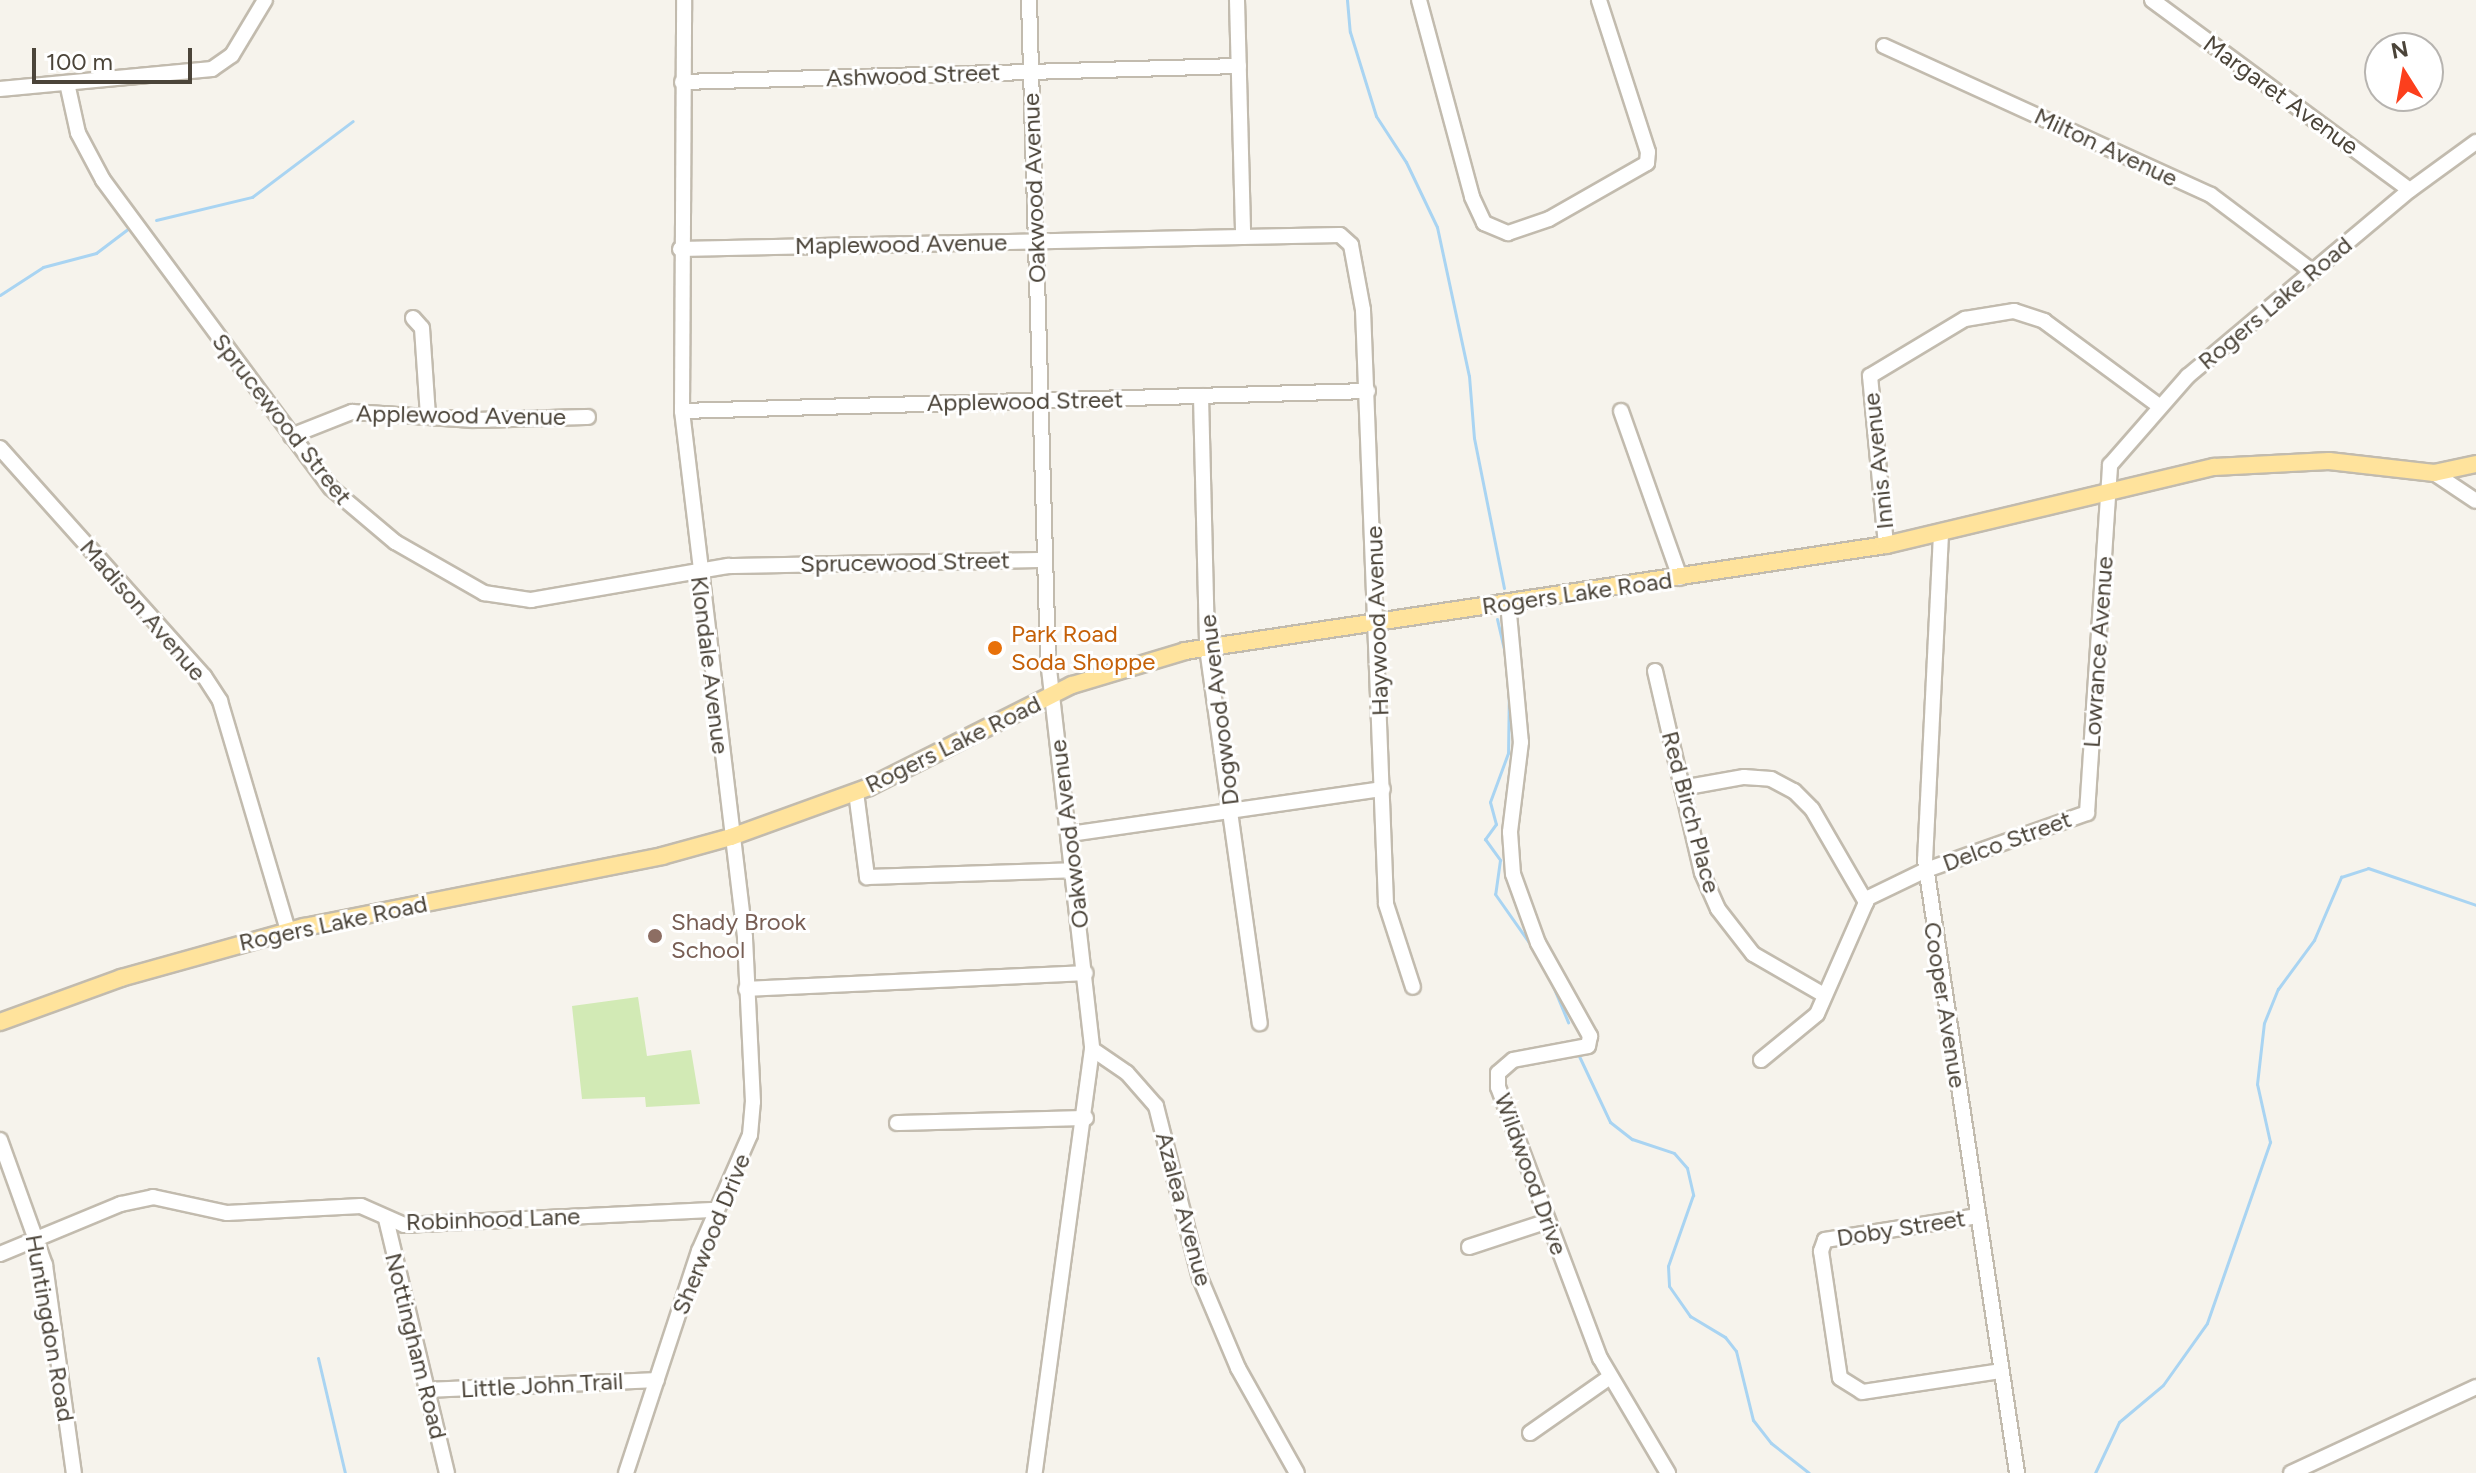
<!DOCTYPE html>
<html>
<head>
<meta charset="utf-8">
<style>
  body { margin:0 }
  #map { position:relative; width:2476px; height:1473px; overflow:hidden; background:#f6f3ec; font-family:Figtree,sans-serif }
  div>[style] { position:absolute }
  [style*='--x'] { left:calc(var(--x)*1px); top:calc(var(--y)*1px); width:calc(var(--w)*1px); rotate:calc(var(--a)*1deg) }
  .green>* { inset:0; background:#d2eab5 }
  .stream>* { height:3px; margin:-1.5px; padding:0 1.5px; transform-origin:1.5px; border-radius:1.5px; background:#a9d4f2 }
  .roads { filter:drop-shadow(2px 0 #c2bbae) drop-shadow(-2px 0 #c2bbae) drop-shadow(0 2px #c2bbae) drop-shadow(0 -2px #c2bbae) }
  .minor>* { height:14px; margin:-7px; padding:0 7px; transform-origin:7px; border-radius:7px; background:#fff }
  .major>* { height:16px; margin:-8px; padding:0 8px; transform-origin:8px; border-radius:8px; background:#ffe39c }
  .dots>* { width:22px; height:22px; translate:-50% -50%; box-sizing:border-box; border:4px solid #fff; border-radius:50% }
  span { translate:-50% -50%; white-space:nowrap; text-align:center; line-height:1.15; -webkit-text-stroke:6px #fff; paint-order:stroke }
  .street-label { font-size:24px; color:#4b4439 }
  .food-label { font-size:24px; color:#c56008 }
  .left { translate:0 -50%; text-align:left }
  .education-label { font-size:24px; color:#785e54 }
  .north { position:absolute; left:2364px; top:32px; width:80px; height:80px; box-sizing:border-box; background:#fff; border:2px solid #b7b4b0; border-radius:50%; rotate:349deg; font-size:22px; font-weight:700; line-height:32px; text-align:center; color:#4b4439 }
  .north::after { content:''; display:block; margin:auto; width:28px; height:36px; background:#fc3f1d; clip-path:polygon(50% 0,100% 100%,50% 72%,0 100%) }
  .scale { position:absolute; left:32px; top:48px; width:160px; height:36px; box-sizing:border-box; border:4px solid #4b4439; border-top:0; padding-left:10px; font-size:24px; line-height:28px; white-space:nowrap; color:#4b4439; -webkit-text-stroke:6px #fff; paint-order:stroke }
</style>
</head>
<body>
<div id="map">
  <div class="green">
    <i style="clip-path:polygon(638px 997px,647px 1056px,691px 1050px,700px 1104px,646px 1107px,645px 1097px,582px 1099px,572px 1006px)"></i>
  </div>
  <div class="stream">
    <i style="--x:1347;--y:0;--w:32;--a:85"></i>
    <i style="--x:1350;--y:32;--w:88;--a:72.8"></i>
    <i style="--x:1376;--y:116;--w:55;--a:56.9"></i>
    <i style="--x:1406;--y:162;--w:72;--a:64.5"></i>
    <i style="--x:1437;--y:227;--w:152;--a:77.9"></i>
    <i style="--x:1469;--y:376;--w:62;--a:85.4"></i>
    <i style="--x:1474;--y:438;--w:153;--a:78.7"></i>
    <i style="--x:156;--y:220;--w:99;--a:-13.5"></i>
    <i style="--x:252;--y:197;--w:126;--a:-37"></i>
    <i style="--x:0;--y:295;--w:51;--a:-33.1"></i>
    <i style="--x:43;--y:267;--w:55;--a:-14.8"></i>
    <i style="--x:96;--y:253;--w:41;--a:-37.1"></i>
    <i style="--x:1497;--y:619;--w:44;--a:76.9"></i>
    <i style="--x:1509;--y:685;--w:68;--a:90.8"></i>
    <i style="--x:1508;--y:753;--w:52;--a:110.2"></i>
    <i style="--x:1490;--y:802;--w:23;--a:75"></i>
    <i style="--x:1496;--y:824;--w:19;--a:126"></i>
    <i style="--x:1485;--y:839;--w:26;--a:54"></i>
    <i style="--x:1500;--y:860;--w:34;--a:98"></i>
    <i style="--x:1495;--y:894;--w:66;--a:54.9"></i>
    <i style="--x:1550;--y:979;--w:47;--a:67.3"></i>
    <i style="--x:1579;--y:1056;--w:73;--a:64.8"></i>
    <i style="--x:1610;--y:1122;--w:28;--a:38"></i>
    <i style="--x:1632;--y:1139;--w:44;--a:18.4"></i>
    <i style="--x:1674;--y:1153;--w:20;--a:49"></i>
    <i style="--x:1687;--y:1168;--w:28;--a:77"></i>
    <i style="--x:1693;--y:1195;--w:75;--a:109.4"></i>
    <i style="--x:1668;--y:1266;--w:20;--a:87"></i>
    <i style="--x:1669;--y:1286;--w:37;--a:55"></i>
    <i style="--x:1690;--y:1316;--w:41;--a:31"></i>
    <i style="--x:1725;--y:1337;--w:18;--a:52"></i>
    <i style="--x:1736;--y:1351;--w:71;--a:76.2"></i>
    <i style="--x:1753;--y:1420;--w:29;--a:52"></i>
    <i style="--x:1771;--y:1443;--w:48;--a:38.3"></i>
    <i style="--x:318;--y:1358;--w:118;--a:76.8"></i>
    <i style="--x:2095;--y:1473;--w:56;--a:-64.8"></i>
    <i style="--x:2119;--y:1422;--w:57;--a:-40.1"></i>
    <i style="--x:2163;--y:1385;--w:76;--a:-54.6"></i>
    <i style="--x:2207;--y:1323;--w:192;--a:-70.8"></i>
    <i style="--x:2270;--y:1142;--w:59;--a:-102.6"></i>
    <i style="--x:2257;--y:1084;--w:61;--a:-83.5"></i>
    <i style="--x:2264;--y:1023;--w:37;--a:-68"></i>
    <i style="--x:2278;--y:989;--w:61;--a:-53.7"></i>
    <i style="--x:2314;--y:940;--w:69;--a:-66.8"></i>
    <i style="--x:2341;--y:877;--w:28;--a:-18"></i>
    <i style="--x:2368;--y:868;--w:114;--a:18.9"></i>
  </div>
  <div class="roads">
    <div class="minor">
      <i style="--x:1029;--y:0;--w:660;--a:88.35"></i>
      <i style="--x:1048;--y:660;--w:391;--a:83.5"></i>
      <i style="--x:1092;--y:1049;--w:428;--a:97.7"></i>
      <i style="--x:1237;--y:0;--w:237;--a:88.5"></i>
      <i style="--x:1419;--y:0;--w:204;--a:74.9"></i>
      <i style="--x:1472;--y:197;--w:29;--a:65"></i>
      <i style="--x:1484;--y:223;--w:26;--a:23"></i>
      <i style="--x:1508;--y:233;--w:43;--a:-18.9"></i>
      <i style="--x:1549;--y:219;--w:113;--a:-29.7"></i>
      <i style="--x:1647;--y:163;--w:11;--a:-85"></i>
      <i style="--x:1648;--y:152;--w:160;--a:-107.9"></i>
      <i style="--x:2152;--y:0;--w:320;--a:36.4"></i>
      <i style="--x:1884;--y:46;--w:359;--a:24.5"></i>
      <i style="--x:2211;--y:195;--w:126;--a:37"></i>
      <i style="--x:682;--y:82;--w:557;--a:-1.65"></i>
      <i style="--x:67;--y:83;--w:51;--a:77.6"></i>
      <i style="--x:78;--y:133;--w:53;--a:62"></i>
      <i style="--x:103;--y:180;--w:383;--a:53.5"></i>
      <i style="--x:331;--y:488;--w:84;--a:40.2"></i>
      <i style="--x:395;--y:542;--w:103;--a:29.8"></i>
      <i style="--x:484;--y:593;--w:48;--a:8.5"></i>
      <i style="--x:531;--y:600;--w:200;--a:-9.8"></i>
      <i style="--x:728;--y:566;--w:317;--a:-1.1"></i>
      <i style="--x:0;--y:89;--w:213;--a:-5.4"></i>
      <i style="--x:212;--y:69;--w:24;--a:-35"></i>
      <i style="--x:232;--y:55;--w:64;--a:-59"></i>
      <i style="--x:680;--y:249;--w:660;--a:-1.22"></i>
      <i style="--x:1340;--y:235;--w:15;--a:42"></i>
      <i style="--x:1351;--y:245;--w:66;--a:79.5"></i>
      <i style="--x:1363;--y:310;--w:594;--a:87.78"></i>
      <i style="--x:1386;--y:904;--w:87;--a:72"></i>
      <i style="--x:413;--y:318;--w:13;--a:48"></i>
      <i style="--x:422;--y:328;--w:88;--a:86.1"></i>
      <i style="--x:1201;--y:396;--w:252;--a:88.6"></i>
      <i style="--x:1207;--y:648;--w:379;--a:82"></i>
      <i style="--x:682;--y:411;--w:686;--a:-1.67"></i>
      <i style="--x:1621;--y:411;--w:177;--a:70.5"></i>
      <i style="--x:291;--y:436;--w:66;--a:-21.5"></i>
      <i style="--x:352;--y:412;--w:122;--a:3.8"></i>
      <i style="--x:474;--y:420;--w:114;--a:-1.5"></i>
      <i style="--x:0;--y:448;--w:306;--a:48.2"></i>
      <i style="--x:204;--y:676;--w:30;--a:57"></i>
      <i style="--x:220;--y:701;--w:240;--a:73.5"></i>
      <i style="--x:2434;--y:473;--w:50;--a:33.7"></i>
      <i style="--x:1941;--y:534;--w:326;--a:92.8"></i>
      <i style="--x:1925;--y:860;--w:620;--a:81.46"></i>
      <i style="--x:1886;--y:545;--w:170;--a:-95.4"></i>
      <i style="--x:1870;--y:376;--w:111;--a:-31"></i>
      <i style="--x:1965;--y:319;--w:50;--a:-9.3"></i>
      <i style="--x:2014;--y:311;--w:32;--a:18"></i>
      <i style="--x:2044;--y:321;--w:142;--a:36.4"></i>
      <i style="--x:1508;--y:603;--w:140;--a:84.7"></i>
      <i style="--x:1521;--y:742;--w:91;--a:97"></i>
      <i style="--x:1510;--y:832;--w:42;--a:85.9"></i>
      <i style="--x:1513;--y:874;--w:73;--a:70.1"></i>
      <i style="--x:1538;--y:943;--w:107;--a:60.8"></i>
      <i style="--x:1590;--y:1036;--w:10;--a:101"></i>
      <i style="--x:1588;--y:1046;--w:76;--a:169.4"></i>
      <i style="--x:1513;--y:1060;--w:20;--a:139"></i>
      <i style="--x:1498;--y:1073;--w:14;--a:90"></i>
      <i style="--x:1498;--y:1087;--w:290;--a:69.4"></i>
      <i style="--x:1600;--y:1358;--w:134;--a:59.4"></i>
      <i style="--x:1655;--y:671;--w:207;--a:76.9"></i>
      <i style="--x:1702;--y:873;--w:39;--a:66"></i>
      <i style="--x:1718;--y:909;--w:57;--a:52.1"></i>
      <i style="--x:1753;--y:954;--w:82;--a:30"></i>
      <i style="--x:1682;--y:788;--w:63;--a:-10.1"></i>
      <i style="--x:1744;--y:777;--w:27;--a:4"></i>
      <i style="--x:1771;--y:779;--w:26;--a:28"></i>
      <i style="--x:1794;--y:791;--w:25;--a:45"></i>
      <i style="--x:1812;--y:809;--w:108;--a:59.9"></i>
      <i style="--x:856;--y:792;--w:86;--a:82.6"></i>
      <i style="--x:867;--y:877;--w:206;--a:-1.9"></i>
      <i style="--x:1070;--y:834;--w:316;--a:-8.2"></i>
      <i style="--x:746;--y:989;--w:340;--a:-2.7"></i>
      <i style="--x:1092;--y:1049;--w:42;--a:34.4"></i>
      <i style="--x:1127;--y:1073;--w:44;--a:48.7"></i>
      <i style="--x:1156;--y:1106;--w:178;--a:75.7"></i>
      <i style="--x:1200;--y:1278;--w:98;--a:67.1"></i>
      <i style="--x:1238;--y:1368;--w:120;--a:60.7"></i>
      <i style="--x:1761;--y:1060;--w:72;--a:-39.4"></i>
      <i style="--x:1817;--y:1014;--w:127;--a:-66.3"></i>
      <i style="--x:1868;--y:898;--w:64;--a:-25.8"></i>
      <i style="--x:1926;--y:870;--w:171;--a:-19.5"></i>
      <i style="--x:2087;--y:813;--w:349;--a:-86.2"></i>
      <i style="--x:2110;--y:465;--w:118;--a:-48.8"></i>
      <i style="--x:2188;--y:376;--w:290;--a:-40"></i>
      <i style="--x:2410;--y:190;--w:82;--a:-36"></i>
      <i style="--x:897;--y:1123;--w:189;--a:-1.5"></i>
      <i style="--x:0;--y:1140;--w:133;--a:70.2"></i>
      <i style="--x:45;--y:1265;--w:210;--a:82.1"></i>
      <i style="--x:1978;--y:1216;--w:155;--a:171.1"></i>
      <i style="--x:1825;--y:1240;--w:12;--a:110"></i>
      <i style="--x:1821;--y:1251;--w:128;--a:81.5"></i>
      <i style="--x:1840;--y:1378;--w:26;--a:32"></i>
      <i style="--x:1862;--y:1392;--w:141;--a:-8.6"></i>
      <i style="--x:386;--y:1219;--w:261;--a:76.5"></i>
      <i style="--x:1469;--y:1247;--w:83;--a:-18.2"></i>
      <i style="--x:0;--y:1254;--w:131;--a:-22.5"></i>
      <i style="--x:121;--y:1204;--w:33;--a:-12"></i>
      <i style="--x:153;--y:1197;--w:76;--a:12.2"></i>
      <i style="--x:227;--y:1213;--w:134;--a:-3"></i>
      <i style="--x:361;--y:1206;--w:47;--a:23.8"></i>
      <i style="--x:404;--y:1225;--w:311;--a:-2.8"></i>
      <i style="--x:427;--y:1390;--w:230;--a:-2.5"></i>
      <i style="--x:1530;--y:1433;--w:98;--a:-35"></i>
      <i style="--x:626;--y:1473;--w:234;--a:-71.8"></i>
      <i style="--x:699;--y:1251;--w:127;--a:-66.3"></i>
      <i style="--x:750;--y:1135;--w:33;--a:-85"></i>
      <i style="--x:753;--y:1102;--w:165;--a:-92.8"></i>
      <i style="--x:745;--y:937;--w:530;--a:-96.83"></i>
      <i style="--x:682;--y:411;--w:411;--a:-89.7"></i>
      <i style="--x:2291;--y:1473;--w:204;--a:-24.9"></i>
    </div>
    <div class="major">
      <i style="--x:0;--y:1022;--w:129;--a:-20"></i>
      <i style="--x:121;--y:978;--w:190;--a:-15.6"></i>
      <i style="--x:304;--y:927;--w:365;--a:-11.2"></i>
      <i style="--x:662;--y:856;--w:72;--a:-15.4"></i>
      <i style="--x:731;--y:837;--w:147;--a:-19.9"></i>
      <i style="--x:869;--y:787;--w:227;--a:-26.7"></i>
      <i style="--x:1072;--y:685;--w:118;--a:-16.7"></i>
      <i style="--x:1185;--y:651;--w:709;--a:-8.6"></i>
      <i style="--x:1886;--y:545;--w:337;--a:-13.4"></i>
      <i style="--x:2214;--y:467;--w:115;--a:-3"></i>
      <i style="--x:2329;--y:461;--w:106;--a:6.5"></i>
      <i style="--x:2434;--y:473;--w:43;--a:-12.1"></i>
    </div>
  </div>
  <div class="dots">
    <i style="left:995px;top:648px;background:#e8710a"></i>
    <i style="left:655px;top:936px;background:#8d6e63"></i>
  </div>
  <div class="street-label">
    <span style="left:913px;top:75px;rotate:-2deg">Ashwood Street</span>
    <span style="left:2281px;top:95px;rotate:36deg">Margaret Avenue</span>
    <span style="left:2106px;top:147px;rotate:25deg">Milton Avenue</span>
    <span style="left:1034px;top:188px;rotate:-92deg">Oakwood Avenue</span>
    <span style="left:901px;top:244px;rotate:-1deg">Maplewood Avenue</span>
    <span style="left:2275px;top:303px;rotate:-40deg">Rogers Lake Road</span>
    <span style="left:1025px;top:401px;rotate:-1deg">Applewood Street</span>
    <span style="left:461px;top:415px;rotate:1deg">Applewood Avenue</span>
    <span style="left:282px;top:419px;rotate:52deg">Sprucewood Street</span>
    <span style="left:1878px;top:461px;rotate:-96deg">Innis Avenue</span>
    <span style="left:905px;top:562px;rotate:-1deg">Sprucewood Street</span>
    <span style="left:1577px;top:593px;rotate:-8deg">Rogers Lake Road</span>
    <span style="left:143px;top:610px;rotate:49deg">Madison Avenue</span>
    <span style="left:1377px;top:621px;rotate:-92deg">Haywood Avenue</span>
    <span style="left:2098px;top:652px;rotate:-86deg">Lowrance Avenue</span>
    <span style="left:710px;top:665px;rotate:83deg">Klondale Avenue</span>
    <span style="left:1219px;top:710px;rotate:-97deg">Dogwood Avenue</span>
    <span style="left:953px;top:744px;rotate:-26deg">Rogers Lake Road</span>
    <span style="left:1691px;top:812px;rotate:75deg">Red Birch Place</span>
    <span style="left:1069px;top:834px;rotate:-97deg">Oakwood Avenue</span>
    <span style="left:2007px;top:841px;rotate:-20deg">Delco Street</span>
    <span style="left:333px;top:923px;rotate:-12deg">Rogers Lake Road</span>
    <span style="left:1945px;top:1005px;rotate:81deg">Cooper Avenue</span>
    <span style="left:1531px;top:1174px;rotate:70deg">Wildwood Drive</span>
    <span style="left:1184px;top:1209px;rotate:75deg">Azalea Avenue</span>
    <span style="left:493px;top:1219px;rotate:-2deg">Robinhood Lane</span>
    <span style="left:1901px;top:1228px;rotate:-9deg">Doby Street</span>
    <span style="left:711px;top:1234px;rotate:-68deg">Sherwood Drive</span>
    <span style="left:50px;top:1328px;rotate:80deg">Huntingdon Road</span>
    <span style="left:416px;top:1346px;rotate:76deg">Nottingham Road</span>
    <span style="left:542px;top:1385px;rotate:-3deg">Little John Trail</span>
  </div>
  <div class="food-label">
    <span class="left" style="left:1011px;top:648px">Park Road<br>Soda Shoppe</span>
  </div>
  <div class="education-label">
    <span class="left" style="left:671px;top:936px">Shady Brook<br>School</span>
  </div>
  <div class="north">N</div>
  <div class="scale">100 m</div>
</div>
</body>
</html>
